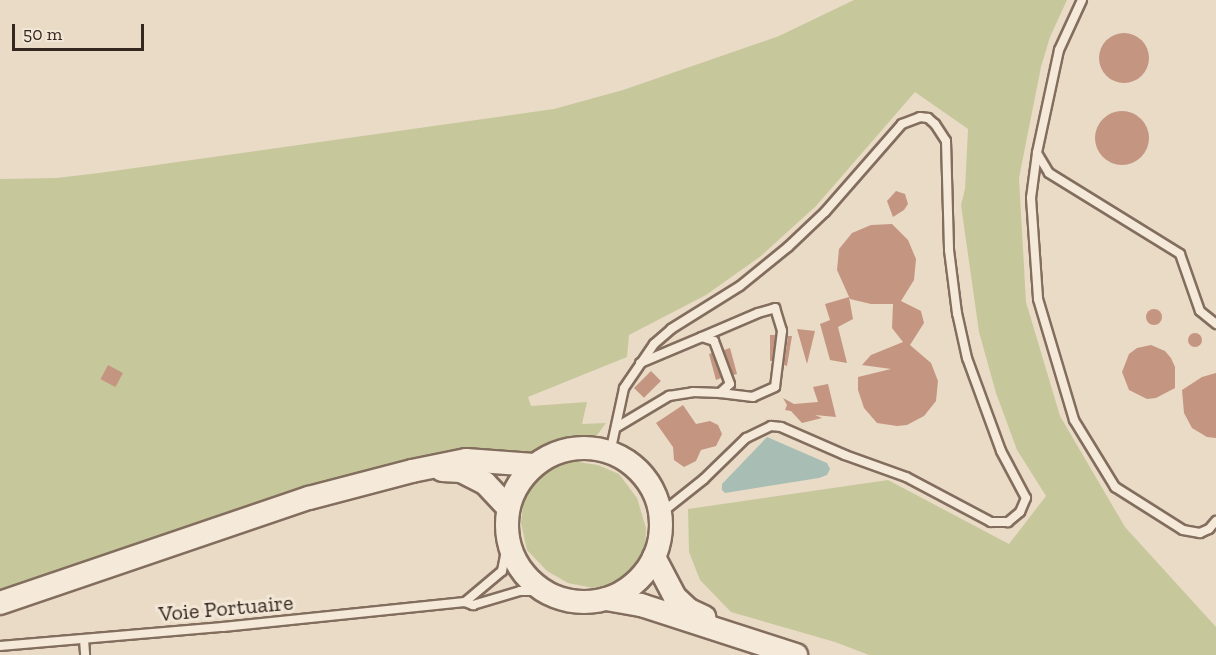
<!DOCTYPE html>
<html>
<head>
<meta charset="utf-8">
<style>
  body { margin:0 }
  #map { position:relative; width:1216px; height:655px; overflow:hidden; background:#eadbc7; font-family:"Zilla Slab",serif }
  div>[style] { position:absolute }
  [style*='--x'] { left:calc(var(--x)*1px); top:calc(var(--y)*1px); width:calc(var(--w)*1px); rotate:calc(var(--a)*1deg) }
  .green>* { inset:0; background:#c7c79c }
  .water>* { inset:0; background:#a8beb5 }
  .building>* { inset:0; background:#c49581; transform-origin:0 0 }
  .round { border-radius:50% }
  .roads { filter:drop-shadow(2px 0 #836e5e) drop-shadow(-2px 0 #836e5e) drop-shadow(0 2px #836e5e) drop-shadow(0 -2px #836e5e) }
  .lane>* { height:8px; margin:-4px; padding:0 4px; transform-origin:4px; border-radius:4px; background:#f5eada }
  .secondary>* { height:22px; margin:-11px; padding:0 11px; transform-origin:11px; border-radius:11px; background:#f5eada }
  .secondary>.ring { margin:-11px; padding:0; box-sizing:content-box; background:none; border:22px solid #f5eada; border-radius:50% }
  span { translate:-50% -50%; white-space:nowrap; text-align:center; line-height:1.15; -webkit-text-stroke:6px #f2e7d6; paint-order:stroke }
  .street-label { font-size:22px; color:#352821 }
  .scale { position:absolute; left:12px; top:24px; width:132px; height:27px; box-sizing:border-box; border:3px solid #352821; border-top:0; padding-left:8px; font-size:18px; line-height:21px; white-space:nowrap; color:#352821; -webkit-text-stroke:4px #f2e7d6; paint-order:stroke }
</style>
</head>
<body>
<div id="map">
  <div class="green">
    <i style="clip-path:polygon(854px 0,1067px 0,1050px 37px,1041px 67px,1019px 178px,1026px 302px,1060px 416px,1125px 527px,1216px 627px,1216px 655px,869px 655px,835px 642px,731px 612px,700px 580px,689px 552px,688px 509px,888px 480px,1009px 544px,1046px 496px,1017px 450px,996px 393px,979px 332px,961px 205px,965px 189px,968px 129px,915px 92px,816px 206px,761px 256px,706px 295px,629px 335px,627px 357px,528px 397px,531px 406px,587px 402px,582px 424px,606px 423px,597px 435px,583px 440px,558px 443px,524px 455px,444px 456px,386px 465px,349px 475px,265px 500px,0 593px,0 179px,56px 178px,99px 173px,554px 109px,623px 90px,779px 36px)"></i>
    <i style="clip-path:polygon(572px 461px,598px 465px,619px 474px,637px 498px,646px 528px,645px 554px,631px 575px,616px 583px,593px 588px,568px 583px,547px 571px,527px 550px,521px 523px,524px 497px,532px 480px,547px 469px)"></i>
  </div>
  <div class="water">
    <i style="clip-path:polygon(767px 437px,827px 463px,830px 469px,827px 475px,819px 478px,725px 493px,722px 490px,722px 484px)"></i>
  </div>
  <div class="building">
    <i class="round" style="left:1099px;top:33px;width:50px;height:50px"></i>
    <i class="round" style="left:1095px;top:111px;width:54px;height:54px"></i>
    <i style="clip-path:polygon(896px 191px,905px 194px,908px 204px,904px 210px,893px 217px,887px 201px)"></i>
    <i style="clip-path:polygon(892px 224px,908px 240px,916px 259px,914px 280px,901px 301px,921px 311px,924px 323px,910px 345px,931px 363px,938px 381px,936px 401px,924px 416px,907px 425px,897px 426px,877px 423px,864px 408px,858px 390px,858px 377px,891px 369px,862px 365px,871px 355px,903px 342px,892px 328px,893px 304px,871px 304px,850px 299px,837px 270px,839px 249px,852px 233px,871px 225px)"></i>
    <i style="clip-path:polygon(849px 297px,853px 319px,838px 327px,847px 363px,830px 360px,820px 324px,830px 320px,825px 304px)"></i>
    <i class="round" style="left:1146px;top:309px;width:16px;height:16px"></i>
    <i style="clip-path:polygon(797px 329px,815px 331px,807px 364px)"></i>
    <i class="round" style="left:1188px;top:333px;width:14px;height:14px"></i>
    <i style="left:770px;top:335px;width:5px;height:26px"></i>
    <i style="clip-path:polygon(788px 336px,792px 336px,787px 366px,784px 365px)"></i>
    <i style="clip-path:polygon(1151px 345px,1165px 351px,1171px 358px,1175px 367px,1175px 388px,1156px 398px,1147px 399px,1129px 390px,1122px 372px,1129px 354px,1137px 348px)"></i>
    <i style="clip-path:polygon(730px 348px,737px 374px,733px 375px,724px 350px)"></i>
    <i style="clip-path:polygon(712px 353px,721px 378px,716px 380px,709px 354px)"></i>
    <i style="left:108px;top:365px;width:17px;height:16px;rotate:28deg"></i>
    <i style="left:651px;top:371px;width:14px;height:24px;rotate:45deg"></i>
    <i style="clip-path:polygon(1216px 373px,1216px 438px,1207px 437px,1192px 428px,1184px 413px,1182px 390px,1202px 377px)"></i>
    <i style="clip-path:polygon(828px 384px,836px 417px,815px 415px,822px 418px,802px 423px,791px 411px,785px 410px,787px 405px,783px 398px,794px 404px,818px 402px,813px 387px)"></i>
    <i style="clip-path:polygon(683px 405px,696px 424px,710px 421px,718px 425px,722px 434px,716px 446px,701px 450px,696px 461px,684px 467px,674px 460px,673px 447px,656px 423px)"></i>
  </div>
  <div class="roads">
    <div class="lane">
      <i style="--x:1082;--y:0;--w:55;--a:114.7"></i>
      <i style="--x:1059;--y:50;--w:105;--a:102.1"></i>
      <i style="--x:1037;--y:153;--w:23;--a:59"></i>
      <i style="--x:1049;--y:173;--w:154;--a:31.7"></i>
      <i style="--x:1180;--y:254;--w:60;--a:70.7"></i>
      <i style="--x:1200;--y:311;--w:21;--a:39"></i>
      <i style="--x:1037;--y:153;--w:45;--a:97.6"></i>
      <i style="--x:1031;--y:198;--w:101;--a:86"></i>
      <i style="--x:1038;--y:299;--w:126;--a:73.4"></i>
      <i style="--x:1074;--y:420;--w:79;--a:58.5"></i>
      <i style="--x:1115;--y:487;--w:80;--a:32.3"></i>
      <i style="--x:1183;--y:530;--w:17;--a:10"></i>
      <i style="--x:1200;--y:533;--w:10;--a:-24"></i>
      <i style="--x:1209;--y:529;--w:11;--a:-49"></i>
      <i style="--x:702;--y:337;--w:61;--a:-23.2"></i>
      <i style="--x:758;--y:313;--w:18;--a:-16"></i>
      <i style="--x:775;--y:308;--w:24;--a:73"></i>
      <i style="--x:782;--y:331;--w:56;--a:97.1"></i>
      <i style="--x:775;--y:387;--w:24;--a:156"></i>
      <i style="--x:753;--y:397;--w:33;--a:-173"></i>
      <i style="--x:617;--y:427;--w:61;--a:-30.8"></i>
      <i style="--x:669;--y:396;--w:24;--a:-9"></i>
      <i style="--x:693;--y:392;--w:27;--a:2"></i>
      <i style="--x:720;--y:393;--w:13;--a:-42"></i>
      <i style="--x:730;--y:384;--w:46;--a:-110.4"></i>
      <i style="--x:714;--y:341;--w:13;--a:-162"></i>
      <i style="--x:702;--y:337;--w:67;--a:157.2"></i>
      <i style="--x:610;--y:453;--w:66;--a:-77.8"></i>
      <i style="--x:624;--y:388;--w:53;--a:-55.7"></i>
      <i style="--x:654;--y:344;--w:23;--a:-41"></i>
      <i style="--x:671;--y:329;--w:81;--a:-31.9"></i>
      <i style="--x:740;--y:286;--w:62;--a:-39.1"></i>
      <i style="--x:788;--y:247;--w:51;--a:-43.4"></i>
      <i style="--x:825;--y:212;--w:117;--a:-48.8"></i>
      <i style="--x:902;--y:124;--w:19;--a:-21"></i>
      <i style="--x:920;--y:117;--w:8;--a:7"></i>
      <i style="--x:928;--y:118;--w:9;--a:41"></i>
      <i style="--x:935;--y:124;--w:20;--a:57"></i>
      <i style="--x:946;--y:141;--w:109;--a:88.4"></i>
      <i style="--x:949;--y:250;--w:64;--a:82.8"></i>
      <i style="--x:957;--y:313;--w:46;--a:77.5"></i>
      <i style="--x:967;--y:358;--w:99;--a:69.9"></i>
      <i style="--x:1001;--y:451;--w:53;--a:62"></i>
      <i style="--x:1026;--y:498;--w:15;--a:113"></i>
      <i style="--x:1020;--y:512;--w:16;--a:140"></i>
      <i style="--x:1008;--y:522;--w:17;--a:180"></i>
      <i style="--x:991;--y:522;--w:96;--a:-152.1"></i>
      <i style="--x:906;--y:477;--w:65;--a:-160.2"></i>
      <i style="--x:845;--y:455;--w:70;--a:-156.4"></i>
      <i style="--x:781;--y:427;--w:10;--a:-174"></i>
      <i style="--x:771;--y:426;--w:28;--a:154"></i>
      <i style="--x:746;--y:438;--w:59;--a:135.7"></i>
      <i style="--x:704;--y:479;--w:56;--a:141.5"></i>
      <i style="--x:465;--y:602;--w:48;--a:-40"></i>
      <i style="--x:502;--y:571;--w:32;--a:-79"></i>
      <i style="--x:84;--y:639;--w:16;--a:86"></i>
      <i style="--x:0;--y:646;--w:224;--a:-4.9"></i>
      <i style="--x:223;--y:627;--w:243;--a:-5.9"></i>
      <i style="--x:465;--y:602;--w:9;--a:21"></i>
      <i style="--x:473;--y:605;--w:49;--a:-16.6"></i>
      <i style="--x:520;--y:591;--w:25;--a:0"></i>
    </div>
    <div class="secondary">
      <i class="ring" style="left:507px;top:448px;width:132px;height:132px"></i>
      <i style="--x:442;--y:470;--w:19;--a:3"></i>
      <i style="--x:461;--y:471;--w:27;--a:27"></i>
      <i style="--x:485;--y:483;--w:34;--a:47"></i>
      <i style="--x:654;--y:557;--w:45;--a:62.3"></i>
      <i style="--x:675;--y:597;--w:19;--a:43"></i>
      <i style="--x:689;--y:610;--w:17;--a:25"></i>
      <i style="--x:606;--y:599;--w:36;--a:10"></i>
      <i style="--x:641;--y:605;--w:163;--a:17.9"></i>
      <i style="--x:0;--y:603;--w:326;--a:-18.8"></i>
      <i style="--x:309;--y:498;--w:106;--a:-14.7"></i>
      <i style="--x:412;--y:471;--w:55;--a:-11.5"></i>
      <i style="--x:466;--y:460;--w:68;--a:4.2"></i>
    </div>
  </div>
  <div class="street-label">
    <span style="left:226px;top:608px;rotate:-5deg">Voie Portuaire</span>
  </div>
  <div class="scale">50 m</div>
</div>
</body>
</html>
